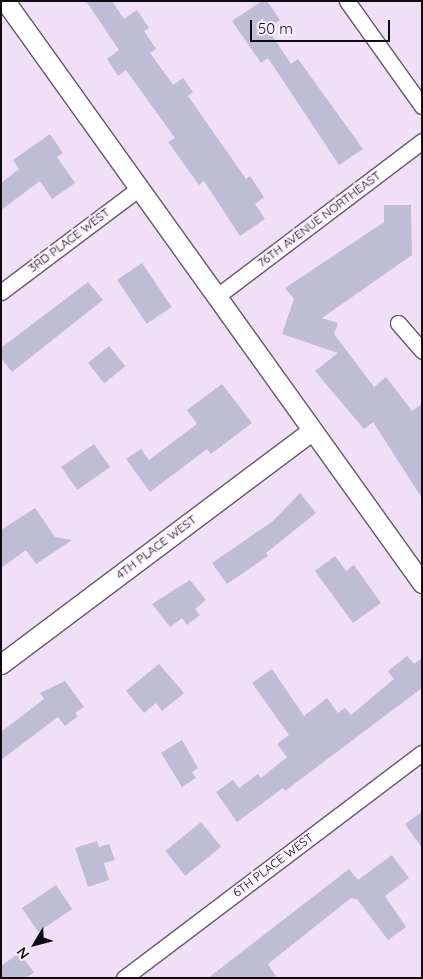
<!DOCTYPE html>
<html>
<head>
<meta charset="utf-8">
<style>
  body { margin:0 }
  #map { position:relative; width:423px; height:979px; overflow:hidden; background:#f0dff6; font-family:Quicksand,sans-serif }
  div>[style] { position:absolute }
  [style*='--x'] { left:calc(var(--x)*1px); top:calc(var(--y)*1px); width:calc(var(--w)*1px); rotate:calc(var(--a)*1deg) }
  .building>* { inset:0; background:#bfbcd6; transform-origin:0 0 }
  .roads { filter:drop-shadow(1px 0 #67596c) drop-shadow(-1px 0 #67596c) drop-shadow(0 1px #67596c) drop-shadow(0 -1px #67596c) }
  .minor>* { height:15px; margin:-7.5px; padding:0 7.5px; transform-origin:7.5px; border-radius:7.5px; background:#fff }
  .tertiary>* { height:19px; margin:-9.5px; padding:0 9.5px; transform-origin:9.5px; border-radius:9.5px; background:#fff }
  span { translate:-50% -50%; white-space:nowrap; text-align:center; line-height:1.15; -webkit-text-stroke:4px #f9effc; paint-order:stroke }
  .street-label { font-size:12px; color:#0f0a11 }
  .frame { position:absolute; inset:0; border:2px solid #0f0a11; pointer-events:none }
  .north { position:absolute; left:10px; top:919px; width:50px; height:50px; -webkit-text-stroke:4px #f9effc; paint-order:stroke; rotate:233deg; font-size:14px; font-weight:700; line-height:20px; text-align:center; color:#0f0a11 }
  .north::after { content:''; display:block; margin:auto; width:18px; height:22px; background:#0f0a11; clip-path:polygon(50% 0,100% 100%,50% 72%,0 100%) }
  .scale { position:absolute; left:250px; top:20px; width:140px; height:22px; box-sizing:border-box; border:2px solid #0f0a11; border-top:0; padding-left:6px; font-size:15px; line-height:18px; white-space:nowrap; color:#0f0a11; -webkit-text-stroke:4px #f9effc; paint-order:stroke }
</style>
</head>
<body>
<div id="map">
  <div class="building">
    <i style="clip-path:polygon(86px 1px,112px 1px,124px 19px,137px 10px,149px 28px,144px 31px,156px 49px,150px 53px,173px 85px,183px 78px,193px 92px,188px 96px,246px 179px,250px 176px,264px 197px,255px 204px,265px 219px,240px 236px,204px 181px,199px 185px,168px 142px,175px 138px,126px 70px,118px 76px,107px 59px,119px 50px)"></i>
    <i style="clip-path:polygon(262px 1px,267px 1px,280px 20px,267px 28px,291px 64px,298px 59px,363px 149px,339px 165px,268px 58px,261px 63px,232px 21px)"></i>
    <i style="clip-path:polygon(50px 134px,63px 153px,57px 157px,75px 183px,52px 199px,40px 181px,1px 210px,1px 183px,19px 169px,13px 160px)"></i>
    <i style="clip-path:polygon(384px 205px,411px 205px,412px 255px,322px 318px,338px 323px,334px 334px,374px 387px,386px 377px,412px 411px,422px 404px,422px 498px,373px 422px,364px 429px,315px 371px,338px 353px,282px 334px,294px 299px,285px 288px,384px 222px)"></i>
    <i style="left:142px;top:263px;width:53px;height:30px;rotate:56deg"></i>
    <i style="clip-path:polygon(88px 282px,103px 300px,12px 372px,1px 358px,1px 348px)"></i>
    <i style="left:109px;top:346px;width:26px;height:27px;rotate:51deg"></i>
    <i style="clip-path:polygon(222px 384px,252px 423px,211px 454px,207px 449px,150px 492px,126px 459px,141px 449px,149px 460px,197px 424px,187px 410px)"></i>
    <i style="left:94px;top:444px;width:28px;height:40px;rotate:55deg"></i>
    <i style="clip-path:polygon(300px 493px,316px 513px,266px 553px,268px 556px,227px 584px,212px 563px,273px 521px)"></i>
    <i style="clip-path:polygon(35px 508px,55px 537px,72px 540px,36px 564px,26px 550px,1px 568px,1px 530px)"></i>
    <i style="clip-path:polygon(335px 556px,346px 571px,354px 565px,381px 603px,353px 623px,315px 571px)"></i>
    <i style="clip-path:polygon(190px 580px,206px 600px,195px 609px,200px 615px,187px 625px,182px 618px,170px 627px,152px 604px)"></i>
    <i style="clip-path:polygon(407px 656px,414px 664px,422px 658px,422px 688px,285px 791px,283px 788px,237px 822px,216px 792px,233px 780px,239px 788px,258px 774px,261px 778px,287px 757px,277px 744px,289px 735px,252px 683px,272px 669px,304px 716px,327px 698px,338px 713px,345px 708px,351px 715px,394px 679px,388px 671px)"></i>
    <i style="clip-path:polygon(159px 664px,184px 693px,162px 711px,156px 703px,144px 713px,126px 691px)"></i>
    <i style="clip-path:polygon(65px 681px,84px 707px,75px 713px,78px 716px,65px 726px,58px 717px,1px 760px,1px 732px,44px 699px,40px 693px)"></i>
    <i style="clip-path:polygon(182px 740px,198px 768px,192px 772px,196px 778px,182px 787px,161px 753px)"></i>
    <i style="clip-path:polygon(422px 812px,422px 848px,405px 824px)"></i>
    <i style="left:201px;top:822px;width:32px;height:46px;rotate:51deg"></i>
    <i style="clip-path:polygon(97px 841px,99px 847px,109px 844px,115px 860px,104px 863px,109px 880px,88px 887px,75px 848px)"></i>
    <i style="clip-path:polygon(392px 855px,409px 878px,385px 896px,406px 927px,388px 940px,357px 899px,351px 898px,268px 964px,277px 978px,208px 978px,349px 869px,358px 880px)"></i>
    <i style="left:56px;top:885px;width:29px;height:41px;rotate:56deg"></i>
    <i style="clip-path:polygon(19px 953px,34px 972px,26px 978px,1px 978px,1px 966px)"></i>
  </div>
  <div class="roads">
    <div class="minor">
      <i style="--x:347;--y:1;--w:129;--a:54.5"></i>
      <i style="--x:1;--y:292;--w:171;--a:-36.9"></i>
      <i style="--x:216;--y:297;--w:258;--a:-37.1"></i>
      <i style="--x:398;--y:323;--w:37;--a:49"></i>
      <i style="--x:124;--y:978;--w:373;--a:-37.1"></i>
    </div>
    <div class="tertiary">
      <i style="--x:5;--y:1;--w:716;--a:54.38"></i>
      <i style="--x:1;--y:664;--w:388;--a:-36.9"></i>
    </div>
  </div>
  <div class="street-label">
    <span style="left:319px;top:219px;rotate:-37deg">76TH AVENUE NORTHEAST</span>
    <span style="left:69px;top:240px;rotate:-37deg">3RD PLACE WEST</span>
    <span style="left:156px;top:547px;rotate:-37deg">4TH PLACE WEST</span>
    <span style="left:273px;top:865px;rotate:-37deg">6TH PLACE WEST</span>
  </div>
  <div class="frame"></div>
  <div class="north">N</div>
  <div class="scale">50 m</div>
</div>
</body>
</html>
